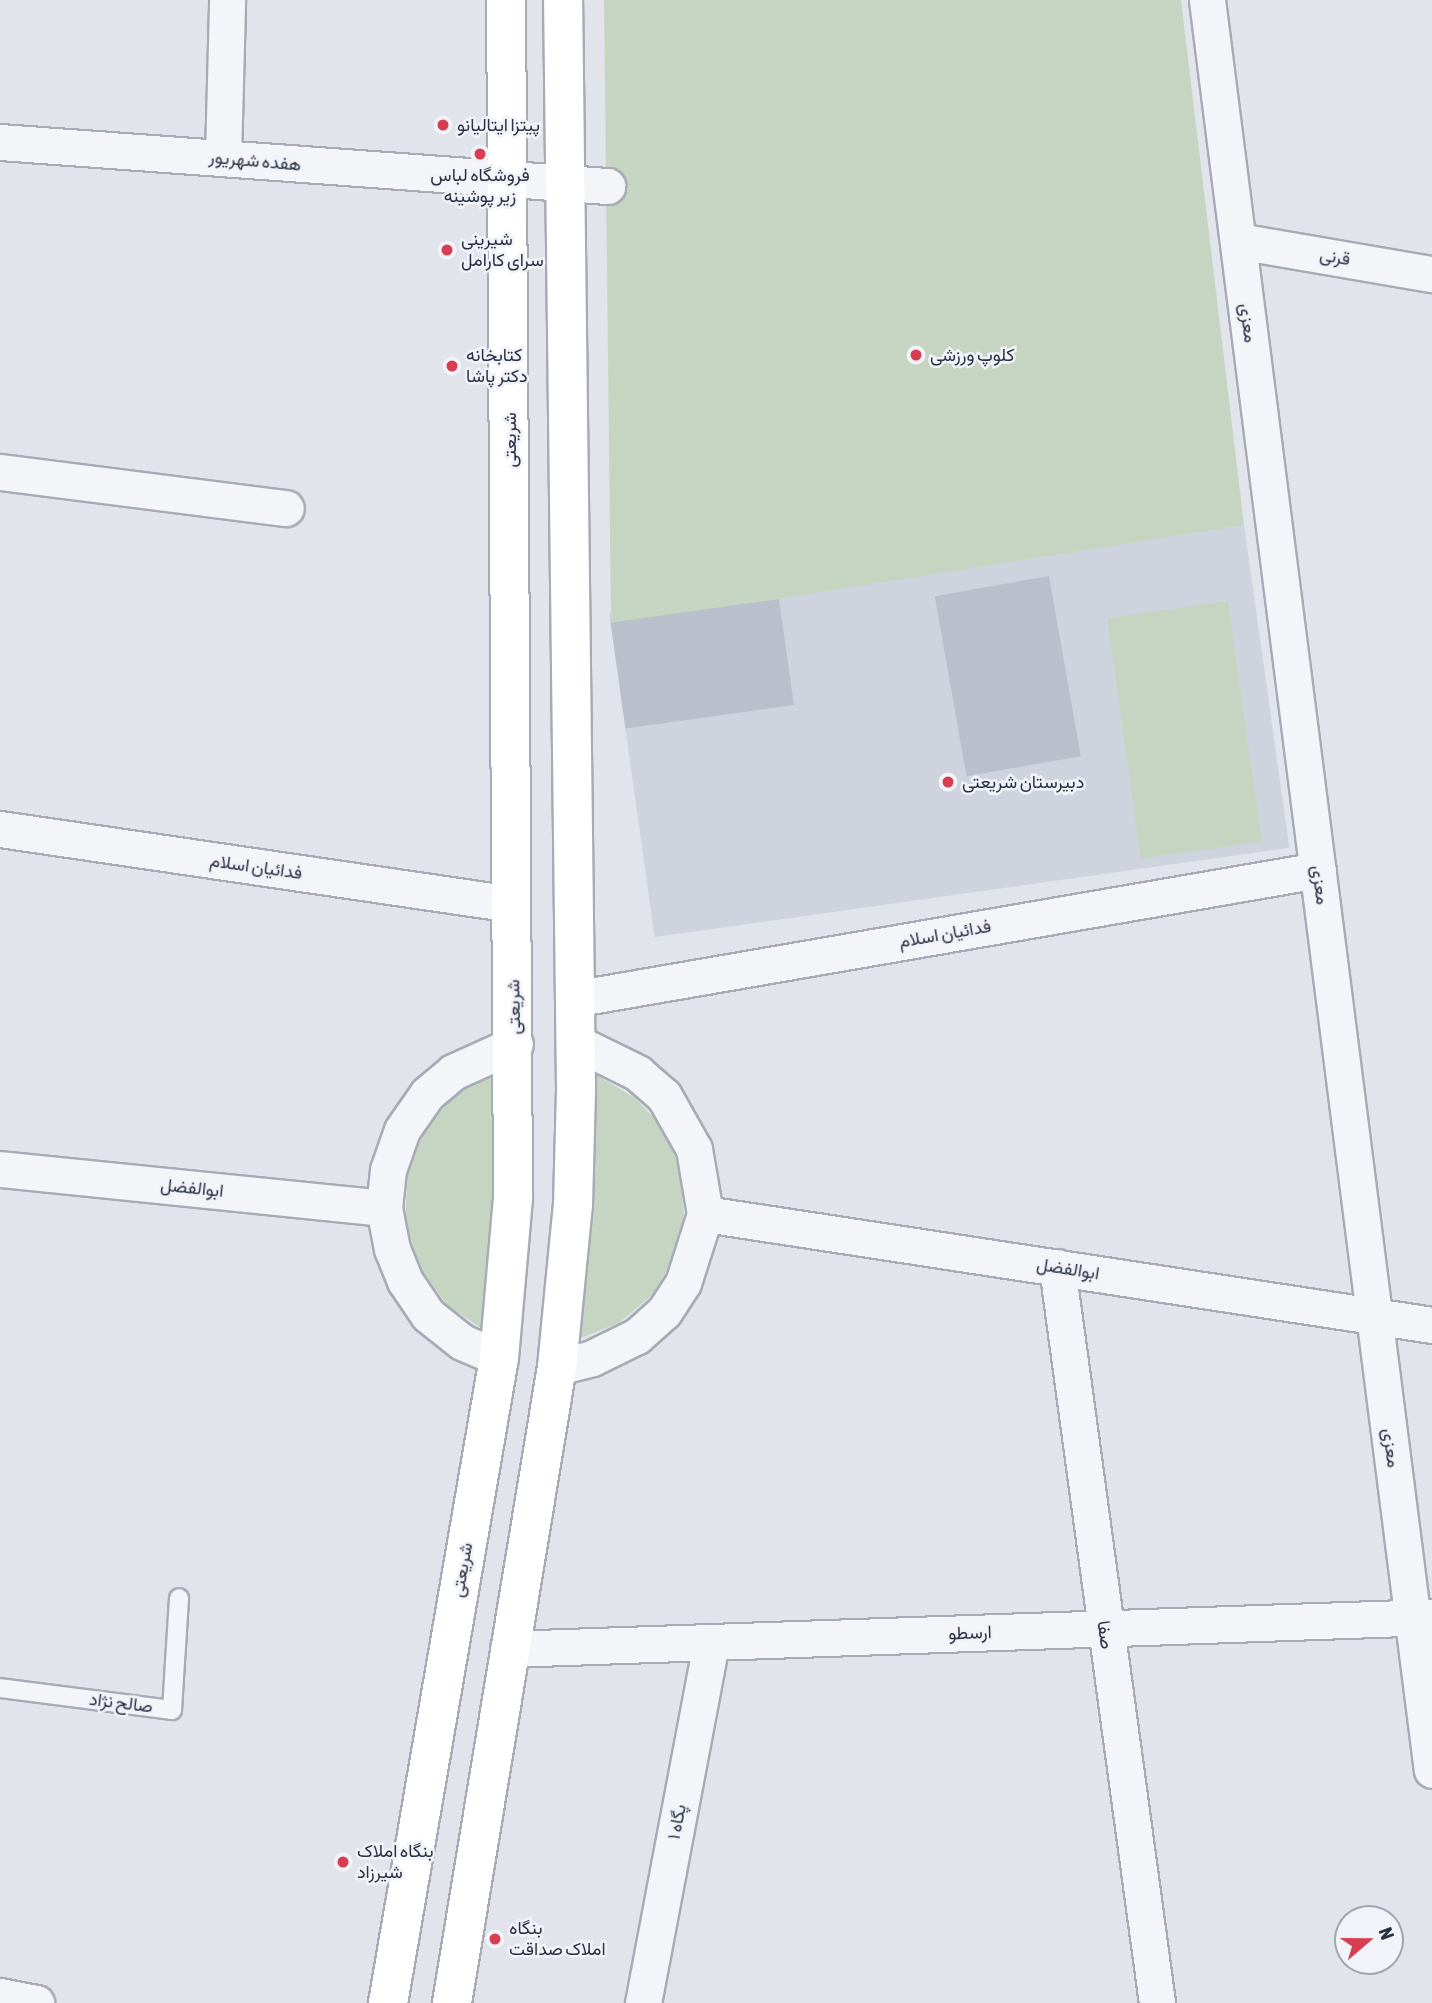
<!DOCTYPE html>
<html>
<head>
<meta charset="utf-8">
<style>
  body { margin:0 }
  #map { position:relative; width:1432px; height:2003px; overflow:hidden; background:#e1e4eb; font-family:"Asap Condensed",Vazirmatn,sans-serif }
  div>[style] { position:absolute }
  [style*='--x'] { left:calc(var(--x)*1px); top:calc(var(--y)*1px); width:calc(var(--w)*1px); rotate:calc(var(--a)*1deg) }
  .built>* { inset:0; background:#cfd3dd; transform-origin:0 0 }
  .green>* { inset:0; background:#c6d5c1; transform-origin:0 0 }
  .building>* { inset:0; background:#bac0cb; transform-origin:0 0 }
  .roads { filter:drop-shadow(2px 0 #a6abb5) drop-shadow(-2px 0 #a6abb5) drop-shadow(0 2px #a6abb5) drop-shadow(0 -2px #a6abb5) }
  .service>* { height:18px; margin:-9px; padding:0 9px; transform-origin:9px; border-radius:9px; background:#f4f5f8 }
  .minor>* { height:35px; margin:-17.5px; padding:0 17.5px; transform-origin:17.5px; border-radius:17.5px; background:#f4f5f8 }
  .primary>* { height:38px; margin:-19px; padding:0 19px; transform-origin:19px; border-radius:19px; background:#fff }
  .dots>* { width:19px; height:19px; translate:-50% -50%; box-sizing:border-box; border:4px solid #f1f3f8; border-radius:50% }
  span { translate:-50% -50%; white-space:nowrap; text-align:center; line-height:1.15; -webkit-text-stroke:5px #f1f3f8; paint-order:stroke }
  .poi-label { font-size:18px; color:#283143 }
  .left { translate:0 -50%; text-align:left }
  .street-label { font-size:18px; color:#283143 }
  .north { position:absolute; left:1334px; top:1905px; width:70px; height:70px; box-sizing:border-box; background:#f1f3f8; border:2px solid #a1a5b0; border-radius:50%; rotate:70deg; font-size:19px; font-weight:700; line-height:28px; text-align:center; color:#283143 }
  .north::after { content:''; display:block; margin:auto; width:24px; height:32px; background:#d83e52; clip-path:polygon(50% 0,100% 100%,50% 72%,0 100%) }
</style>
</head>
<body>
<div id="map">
  <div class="built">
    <i style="left:1244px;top:525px;width:326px;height:641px;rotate:82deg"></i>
  </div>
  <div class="green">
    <i style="clip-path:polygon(604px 0,1181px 0,1244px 525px,611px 625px)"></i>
    <i style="left:1228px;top:601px;width:243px;height:122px;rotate:82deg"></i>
    <i style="clip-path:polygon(502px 1069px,487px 1332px,447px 1305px,419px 1266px,405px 1220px,408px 1172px,426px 1127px,459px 1092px)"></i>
    <i style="clip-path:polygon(591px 1072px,635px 1098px,662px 1127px,680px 1168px,684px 1214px,675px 1256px,653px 1294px,619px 1323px,573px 1341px)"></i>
  </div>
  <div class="building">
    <i style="left:1049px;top:576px;width:183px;height:116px;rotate:80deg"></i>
    <i style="left:779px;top:599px;width:107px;height:170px;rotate:82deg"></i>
  </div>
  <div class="roads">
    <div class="service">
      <i style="--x:0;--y:1688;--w:173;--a:7.3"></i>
      <i style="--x:172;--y:1710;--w:112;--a:-86.4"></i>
    </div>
    <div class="minor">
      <i style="--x:1207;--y:0;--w:1784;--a:82.76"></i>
      <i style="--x:0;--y:142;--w:609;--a:4.15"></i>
      <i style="--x:223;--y:158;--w:158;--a:-88.5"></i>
      <i style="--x:1238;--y:241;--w:197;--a:9.7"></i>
      <i style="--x:0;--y:472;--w:288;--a:7.2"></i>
      <i style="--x:0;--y:829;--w:517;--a:8.33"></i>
      <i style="--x:573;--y:999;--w:756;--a:-9.82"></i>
      <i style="--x:0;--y:1169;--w:386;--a:5.8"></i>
      <i style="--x:705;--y:1214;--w:735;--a:8.68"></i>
      <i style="--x:1057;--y:1267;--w:743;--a:82.26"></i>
      <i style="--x:499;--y:1358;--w:40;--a:-156.6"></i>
      <i style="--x:462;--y:1342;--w:43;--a:-141.5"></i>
      <i style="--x:428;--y:1315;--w:41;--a:-124.1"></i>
      <i style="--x:405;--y:1281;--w:35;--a:-112"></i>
      <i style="--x:392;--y:1249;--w:42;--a:-101"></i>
      <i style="--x:384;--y:1208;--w:38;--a:-84"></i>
      <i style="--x:388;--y:1170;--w:42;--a:-70.7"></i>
      <i style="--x:402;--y:1130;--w:44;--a:-55.2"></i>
      <i style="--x:427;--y:1094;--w:34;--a:-40"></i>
      <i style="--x:453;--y:1072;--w:68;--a:-24.3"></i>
      <i style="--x:557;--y:1367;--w:36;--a:-14"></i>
      <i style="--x:592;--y:1358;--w:50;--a:-26.1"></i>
      <i style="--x:637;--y:1336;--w:36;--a:-42"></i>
      <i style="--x:664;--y:1312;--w:35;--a:-57"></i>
      <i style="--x:683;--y:1283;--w:72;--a:-72.3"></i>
      <i style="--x:705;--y:1214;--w:66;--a:-99.6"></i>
      <i style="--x:694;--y:1149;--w:61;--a:-119.5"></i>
      <i style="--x:664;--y:1096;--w:35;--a:-139"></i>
      <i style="--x:638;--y:1073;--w:70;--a:-153.8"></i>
      <i style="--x:508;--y:1649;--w:925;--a:-1.98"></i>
      <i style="--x:0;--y:1996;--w:37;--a:11"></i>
      <i style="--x:643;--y:2003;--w:367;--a:-79.3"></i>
    </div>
    <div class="primary">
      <i style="--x:388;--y:2003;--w:654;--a:-80.24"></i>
      <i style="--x:499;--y:1358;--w:160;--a:-85"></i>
      <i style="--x:513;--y:1199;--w:1199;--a:-90.33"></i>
      <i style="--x:452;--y:2003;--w:645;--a:-80.63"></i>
      <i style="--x:557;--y:1367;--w:163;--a:-84.4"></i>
      <i style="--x:573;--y:1205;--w:117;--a:-88.5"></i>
      <i style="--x:576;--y:1088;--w:1088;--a:-90.68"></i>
    </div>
  </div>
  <div class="dots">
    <i style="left:443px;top:125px;background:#d83e52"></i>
    <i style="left:480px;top:154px;background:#d83e52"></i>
    <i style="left:447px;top:250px;background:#d83e52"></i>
    <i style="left:916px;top:355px;background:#d83e52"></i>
    <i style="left:452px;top:366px;background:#d83e52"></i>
    <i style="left:948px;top:782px;background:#d83e52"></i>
    <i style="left:343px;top:1862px;background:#d83e52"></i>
    <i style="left:495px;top:1939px;background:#d83e52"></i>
  </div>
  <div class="poi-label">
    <span class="left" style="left:457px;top:125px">پیتزا ایتالیانو</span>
    <span style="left:480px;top:186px">فروشگاه لباس<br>زیر پوشینه</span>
    <span class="left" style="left:461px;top:250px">شیرینی<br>سرای کارامل</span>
    <span class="left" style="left:930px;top:355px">کلوپ ورزشی</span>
    <span class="left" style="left:466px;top:366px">کتابخانه<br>دکتر پاشا</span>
    <span class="left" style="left:962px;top:782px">دبیرستان شریعتی</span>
    <span class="left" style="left:357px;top:1862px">بنگاه املاک<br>شیرزاد</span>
    <span class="left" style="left:509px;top:1939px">بنگاه<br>املاک صداقت</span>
  </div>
  <div class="street-label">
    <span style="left:255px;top:161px;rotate:5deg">هفده شهریور</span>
    <span style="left:1335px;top:257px;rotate:10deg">قرنی</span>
    <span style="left:1248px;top:323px;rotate:83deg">معزی</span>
    <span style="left:510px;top:440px;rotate:-90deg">شریعتی</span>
    <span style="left:256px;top:867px;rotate:8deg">فدائیان اسلام</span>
    <span style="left:1320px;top:885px;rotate:83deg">معزی</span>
    <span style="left:945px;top:934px;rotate:-10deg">فدائیان اسلام</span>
    <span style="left:514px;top:1007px;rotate:-91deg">شریعتی</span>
    <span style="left:192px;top:1188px;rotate:6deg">ابوالفضل</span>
    <span style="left:1068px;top:1269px;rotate:9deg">ابوالفضل</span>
    <span style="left:1391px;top:1448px;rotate:83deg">معزی</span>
    <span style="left:462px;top:1570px;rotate:-80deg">شریعتی</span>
    <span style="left:970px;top:1633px;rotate:-2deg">ارسطو</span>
    <span style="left:1105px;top:1635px;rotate:82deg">صفا</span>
    <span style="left:121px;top:1703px;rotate:7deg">صالح نژاد</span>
    <span style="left:677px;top:1822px;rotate:-79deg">پگاه ۱</span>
  </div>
  <div class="north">N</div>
</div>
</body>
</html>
